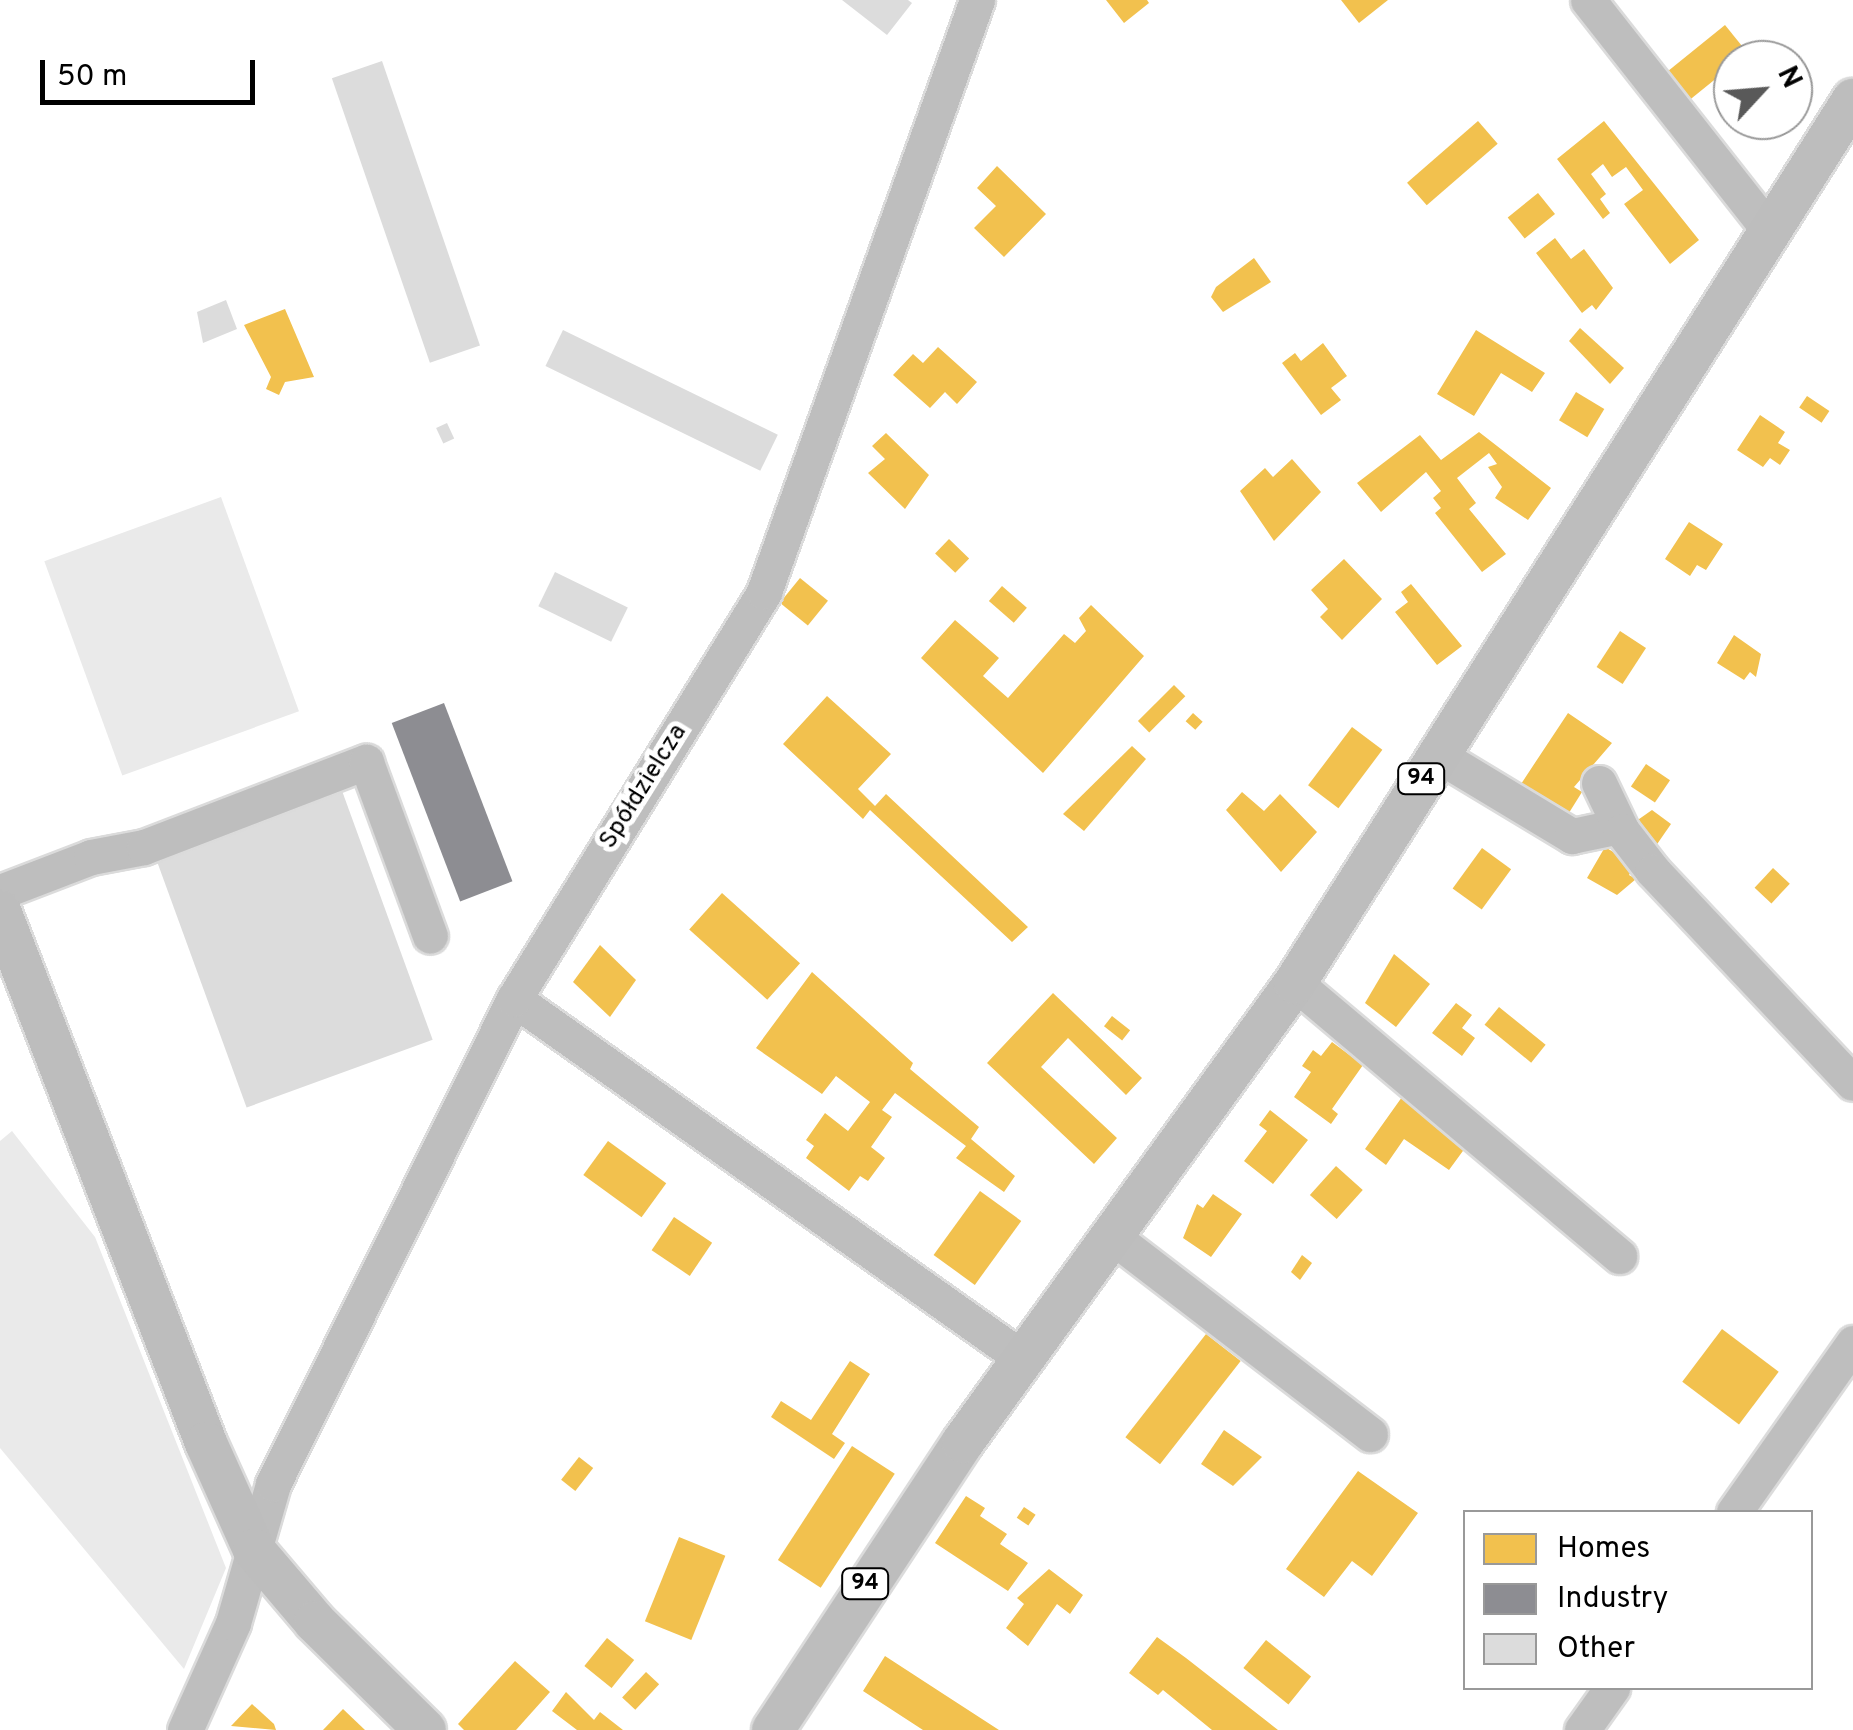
<!DOCTYPE html>
<html>
<head>
<meta charset="utf-8">
<style>
  body { margin:0 }
  #map { position:relative; width:1853px; height:1730px; overflow:hidden; background:#fff; font-family:Overpass,sans-serif }
  div>[style] { position:absolute }
  [style*='--x'] { left:calc(var(--x)*1px); top:calc(var(--y)*1px); width:calc(var(--w)*1px); rotate:calc(var(--a)*1deg) }
  .green>* { inset:0; background:#eaeaea; transform-origin:0 0 }
  .homes>* { inset:0; background:#f2c14e; transform-origin:0 0 }
  .industry>* { inset:0; background:#8d8d92; transform-origin:0 0 }
  .building>* { inset:0; background:#dcdcdc; transform-origin:0 0 }
  .roads { filter:drop-shadow(2px 0 #dbdbdb) drop-shadow(-2px 0 #dbdbdb) drop-shadow(0 2px #dbdbdb) drop-shadow(0 -2px #dbdbdb) }
  .minor>* { height:35px; margin:-17.5px; padding:0 17.5px; transform-origin:17.5px; border-radius:17.5px; background:#bebebe }
  .major>* { height:42px; margin:-21px; padding:0 21px; transform-origin:21px; border-radius:21px; background:#bdbdbd }
  span { translate:-50% -50%; white-space:nowrap; text-align:center; line-height:1.15; -webkit-text-stroke:10px #fff; paint-order:stroke }
  .shield-label span { padding:2px 8px; background:#fff; border:2px solid; border-radius:8px; -webkit-text-stroke-width:0 }
  .shield-label { font-size:22px; color:#000; font-weight:700 }
  .street-label { font-size:25px; color:#000 }
  .legend { position:absolute; left:1463px; top:1510px; width:350px; height:180px; box-sizing:border-box; background:#fff; border:2px solid #999; margin:0; padding:12px 18px; list-style:none; font-size:30px; color:#000 }
  .legend li { display:flex; align-items:center; gap:20px; height:50px }
  .legend b { width:50px; border:2px solid #999 }
  .north { position:absolute; left:1713px; top:40px; width:100px; height:100px; box-sizing:border-box; background:#fff; border:2px solid #999; border-radius:50%; rotate:64deg; font-size:28px; font-weight:700; line-height:40px; text-align:center; color:#000 }
  .north::after { content:''; display:block; margin:auto; width:35px; height:45px; background:#595959; clip-path:polygon(50% 0,100% 100%,50% 72%,0 100%) }
  .scale { position:absolute; left:40px; top:60px; width:215px; height:45px; box-sizing:border-box; border:5px solid #000; border-top:0; padding-left:12px; font-size:30px; line-height:35px; white-space:nowrap; color:#000; -webkit-text-stroke:8px #fff; paint-order:stroke }
</style>
</head>
<body>
<div id="map">
  <div class="green">
    <i style="left:221px;top:497px;width:228px;height:188px;rotate:70deg"></i>
    <i style="clip-path:polygon(12px 1131px,95px 1237px,226px 1568px,184px 1669px,0 1448px,0 1141px)"></i>
  </div>
  <div class="homes">
    <i style="clip-path:polygon(1106px 0,1147px 0,1149px 3px,1124px 23px)"></i>
    <i style="clip-path:polygon(1341px 0,1388px 0,1359px 23px)"></i>
    <i style="left:1725px;top:25px;width:36px;height:78px;rotate:51deg"></i>
    <i style="left:1478px;top:121px;width:30px;height:94px;rotate:49deg"></i>
    <i style="clip-path:polygon(1604px 121px,1699px 240px,1670px 264px,1624px 204px,1643px 190px,1626px 167px,1612px 177px,1603px 164px,1591px 174px,1606px 194px,1600px 199px,1610px 213px,1603px 219px,1557px 159px)"></i>
    <i style="clip-path:polygon(997px 166px,1046px 214px,1004px 257px,974px 228px,996px 206px,977px 188px)"></i>
    <i style="left:1538px;top:193px;width:27px;height:39px;rotate:51deg"></i>
    <i style="clip-path:polygon(1555px 238px,1571px 259px,1584px 249px,1613px 288px,1596px 310px,1592px 305px,1582px 313px,1536px 253px)"></i>
    <i style="clip-path:polygon(1254px 258px,1271px 282px,1223px 312px,1211px 297px,1216px 287px)"></i>
    <i style="clip-path:polygon(285px 309px,314px 377px,285px 382px,279px 395px,266px 389px,271px 377px,244px 325px)"></i>
    <i style="clip-path:polygon(1580px 328px,1624px 368px,1610px 384px,1569px 341px)"></i>
    <i style="clip-path:polygon(1476px 330px,1545px 373px,1532px 392px,1501px 373px,1474px 416px,1437px 394px)"></i>
    <i style="clip-path:polygon(1323px 343px,1347px 376px,1331px 388px,1341px 400px,1321px 415px,1282px 363px,1295px 353px,1301px 361px)"></i>
    <i style="clip-path:polygon(938px 347px,977px 382px,957px 404px,945px 392px,930px 408px,893px 375px,913px 354px,923px 363px)"></i>
    <i style="left:1576px;top:392px;width:33px;height:33px;rotate:31deg"></i>
    <i style="left:1807px;top:396px;width:27px;height:14px;rotate:34deg"></i>
    <i style="clip-path:polygon(1760px 415px,1785px 432px,1778px 443px,1790px 450px,1780px 465px,1770px 458px,1763px 467px,1737px 450px)"></i>
    <i style="clip-path:polygon(1479px 432px,1551px 488px,1528px 520px,1495px 498px,1502px 487px,1488px 467px,1497px 464px,1489px 453px,1457px 478px,1476px 503px,1469px 509px,1506px 554px,1482px 572px,1435px 513px,1441px 508px,1433px 498px,1441px 491px,1426px 472px,1381px 512px,1357px 483px,1420px 435px,1441px 460px)"></i>
    <i style="clip-path:polygon(886px 433px,929px 475px,905px 509px,868px 473px,885px 459px,872px 446px)"></i>
    <i style="clip-path:polygon(1292px 459px,1321px 492px,1274px 541px,1240px 491px,1265px 468px,1273px 477px)"></i>
    <i style="clip-path:polygon(1689px 522px,1723px 544px,1706px 570px,1697px 565px,1690px 576px,1665px 559px)"></i>
    <i style="left:949px;top:539px;width:28px;height:20px;rotate:44deg"></i>
    <i style="clip-path:polygon(1344px 559px,1382px 599px,1342px 640px,1320px 617px,1328px 609px,1311px 590px)"></i>
    <i style="left:800px;top:578px;width:36px;height:32px;rotate:39deg"></i>
    <i style="clip-path:polygon(1411px 584px,1462px 646px,1437px 665px,1395px 612px,1408px 602px,1401px 592px)"></i>
    <i style="left:1002px;top:586px;width:33px;height:20px;rotate:41deg"></i>
    <i style="clip-path:polygon(1091px 605px,1144px 656px,1043px 773px,921px 658px,955px 620px,999px 658px,983px 676px,1008px 698px,1064px 634px,1075px 643px,1086px 631px,1079px 618px)"></i>
    <i style="left:1620px;top:631px;width:31px;height:43px;rotate:33deg"></i>
    <i style="clip-path:polygon(1734px 635px,1761px 654px,1756px 677px,1750px 672px,1744px 680px,1717px 663px)"></i>
    <i style="left:1174px;top:685px;width:16px;height:51px;rotate:45deg"></i>
    <i style="clip-path:polygon(827px 696px,891px 754px,858px 789px,875px 806px,886px 794px,1028px 927px,1012px 942px,870px 810px,863px 819px,783px 744px)"></i>
    <i style="left:1193px;top:713px;width:13px;height:11px;rotate:42deg"></i>
    <i style="clip-path:polygon(1568px 713px,1612px 743px,1574px 787px,1582px 792px,1562px 824px,1515px 793px)"></i>
    <i style="left:1352px;top:727px;width:38px;height:73px;rotate:37deg"></i>
    <i style="clip-path:polygon(1132px 746px,1146px 759px,1084px 831px,1063px 814px)"></i>
    <i style="left:1646px;top:764px;width:29px;height:27px;rotate:34deg"></i>
    <i style="clip-path:polygon(1242px 792px,1264px 811px,1280px 794px,1317px 832px,1281px 872px,1226px 810px)"></i>
    <i style="clip-path:polygon(1652px 810px,1671px 824px,1653px 850px,1632px 824px)"></i>
    <i style="clip-path:polygon(1605px 847px,1635px 865px,1629px 875px,1636px 879px,1617px 895px,1587px 878px)"></i>
    <i style="left:1482px;top:848px;width:36px;height:50px;rotate:36deg"></i>
    <i style="left:1773px;top:868px;width:23px;height:27px;rotate:43deg"></i>
    <i style="left:722px;top:893px;width:105px;height:49px;rotate:42deg"></i>
    <i style="clip-path:polygon(600px 945px,636px 980px,610px 1017px,573px 982px)"></i>
    <i style="clip-path:polygon(1394px 954px,1430px 984px,1396px 1027px,1365px 1003px)"></i>
    <i style="clip-path:polygon(812px 972px,913px 1063px,910px 1069px,979px 1127px,971px 1139px,1015px 1176px,1004px 1192px,956px 1158px,966px 1146px,895px 1093px,882px 1110px,892px 1117px,871px 1147px,885px 1158px,868px 1181px,860px 1176px,849px 1191px,806px 1158px,814px 1146px,806px 1140px,825px 1113px,848px 1131px,870px 1102px,836px 1076px,822px 1094px,756px 1048px)"></i>
    <i style="clip-path:polygon(1053px 993px,1142px 1078px,1126px 1095px,1068px 1038px,1041px 1067px,1117px 1138px,1094px 1164px,987px 1063px)"></i>
    <i style="clip-path:polygon(1456px 1003px,1472px 1015px,1462px 1028px,1475px 1038px,1462px 1056px,1432px 1033px)"></i>
    <i style="left:1499px;top:1007px;width:60px;height:23px;rotate:39deg"></i>
    <i style="left:1112px;top:1016px;width:23px;height:13px;rotate:38deg"></i>
    <i style="clip-path:polygon(1332px 1042px,1363px 1065px,1332px 1109px,1338px 1114px,1331px 1124px,1294px 1097px,1311px 1072px,1302px 1066px,1313px 1050px,1321px 1056px)"></i>
    <i style="clip-path:polygon(1402px 1097px,1468px 1144px,1449px 1170px,1404px 1139px,1386px 1165px,1365px 1149px)"></i>
    <i style="clip-path:polygon(1270px 1110px,1308px 1140px,1273px 1184px,1244px 1161px,1267px 1131px,1259px 1125px)"></i>
    <i style="left:608px;top:1141px;width:72px;height:42px;rotate:36deg"></i>
    <i style="left:1336px;top:1166px;width:36px;height:39px;rotate:42deg"></i>
    <i style="left:980px;top:1191px;width:51px;height:79px;rotate:36deg"></i>
    <i style="clip-path:polygon(1213px 1194px,1242px 1214px,1211px 1257px,1183px 1238px,1197px 1204px,1203px 1208px)"></i>
    <i style="left:674px;top:1217px;width:46px;height:40px;rotate:34deg"></i>
    <i style="clip-path:polygon(1302px 1255px,1312px 1263px,1300px 1280px,1291px 1272px)"></i>
    <i style="left:1722px;top:1329px;width:71px;height:66px;rotate:37deg"></i>
    <i style="left:1206px;top:1334px;width:44px;height:131px;rotate:38deg"></i>
    <i style="clip-path:polygon(850px 1361px,870px 1374px,832px 1434px,845px 1443px,834px 1459px,771px 1417px,781px 1401px,811px 1420px)"></i>
    <i style="clip-path:polygon(1224px 1430px,1262px 1457px,1233px 1486px,1201px 1464px)"></i>
    <i style="left:852px;top:1446px;width:51px;height:136px;rotate:33deg"></i>
    <i style="left:579px;top:1457px;width:18px;height:29px;rotate:38deg"></i>
    <i style="clip-path:polygon(1358px 1471px,1418px 1513px,1372px 1576px,1352px 1561px,1324px 1597px,1286px 1569px)"></i>
    <i style="clip-path:polygon(966px 1496px,985px 1508px,980px 1516px,1007px 1534px,1000px 1544px,1028px 1563px,1008px 1591px,935px 1543px)"></i>
    <i style="left:1024px;top:1507px;width:14px;height:13px;rotate:34deg"></i>
    <i style="left:679px;top:1537px;width:50px;height:91px;rotate:22deg"></i>
    <i style="clip-path:polygon(1049px 1569px,1083px 1595px,1070px 1614px,1057px 1604px,1028px 1646px,1006px 1628px,1024px 1604px,1017px 1598px)"></i>
    <i style="clip-path:polygon(1157px 1637px,1186px 1658px,1278px 1730px,1212px 1730px,1163px 1690px,1158px 1695px,1129px 1673px)"></i>
    <i style="left:607px;top:1638px;width:35px;height:36px;rotate:39deg"></i>
    <i style="left:1266px;top:1640px;width:58px;height:36px;rotate:39deg"></i>
    <i style="clip-path:polygon(885px 1656px,945px 1695px,999px 1730px,923px 1730px,863px 1691px)"></i>
    <i style="clip-path:polygon(515px 1661px,550px 1692px,516px 1730px,464px 1730px,458px 1724px)"></i>
    <i style="left:646px;top:1672px;width:18px;height:35px;rotate:43deg"></i>
    <i style="clip-path:polygon(566px 1692px,594px 1720px,600px 1712px,623px 1730px,577px 1730px,552px 1711px)"></i>
    <i style="clip-path:polygon(252px 1704px,274px 1724px,276px 1730px,231px 1726px)"></i>
    <i style="clip-path:polygon(343px 1709px,365px 1730px,323px 1730px)"></i>
  </div>
  <div class="industry">
    <i style="left:444px;top:703px;width:191px;height:56px;rotate:69deg"></i>
  </div>
  <div class="building">
    <i style="clip-path:polygon(842px 0,908px 0,912px 3px,887px 35px)"></i>
    <i style="left:382px;top:61px;width:301px;height:53px;rotate:71deg"></i>
    <i style="clip-path:polygon(226px 300px,237px 329px,203px 343px,197px 312px)"></i>
    <i style="left:563px;top:330px;width:239px;height:40px;rotate:26deg"></i>
    <i style="left:447px;top:423px;width:17px;height:12px;rotate:65deg"></i>
    <i style="left:555px;top:572px;width:81px;height:38px;rotate:26deg"></i>
    <i style="left:341px;top:788px;width:268px;height:198px;rotate:70deg"></i>
  </div>
  <div class="roads">
    <div class="minor">
      <i style="--x:1588;--y:0;--w:293;--a:51.8"></i>
      <i style="--x:1436;--y:754;--w:159;--a:31.1"></i>
      <i style="--x:1572;--y:836;--w:48;--a:-12"></i>
      <i style="--x:1599;--y:783;--w:53;--a:64.4"></i>
      <i style="--x:1622;--y:831;--w:51;--a:52.2"></i>
      <i style="--x:1653;--y:871;--w:291;--a:46.7"></i>
      <i style="--x:0;--y:892;--w:97;--a:-21"></i>
      <i style="--x:91;--y:857;--w:54;--a:-10.7"></i>
      <i style="--x:144;--y:847;--w:238;--a:-21"></i>
      <i style="--x:366;--y:762;--w:185;--a:69.8"></i>
      <i style="--x:1295;--y:983;--w:424;--a:40.1"></i>
      <i style="--x:514;--y:999;--w:622;--a:35.25"></i>
      <i style="--x:1109;--y:1234;--w:329;--a:37.5"></i>
      <i style="--x:1734;--y:1512;--w:207;--a:-54.8"></i>
      <i style="--x:185;--y:1730;--w:117;--a:-65.8"></i>
      <i style="--x:233;--y:1623;--w:145;--a:-73.9"></i>
      <i style="--x:273;--y:1484;--w:542;--a:-63.58"></i>
      <i style="--x:514;--y:999;--w:478;--a:-58.4"></i>
      <i style="--x:764;--y:592;--w:629;--a:-70.21"></i>
      <i style="--x:1582;--y:1730;--w:52;--a:-54.5"></i>
    </div>
    <div class="major">
      <i style="--x:0;--y:911;--w:570;--a:68.83"></i>
      <i style="--x:206;--y:1443;--w:117;--a:65.8"></i>
      <i style="--x:254;--y:1550;--w:94;--a:49.7"></i>
      <i style="--x:315;--y:1622;--w:154;--a:44.5"></i>
      <i style="--x:773;--y:1730;--w:345;--a:-56.6"></i>
      <i style="--x:963;--y:1442;--w:566;--a:-54.12"></i>
      <i style="--x:1295;--y:983;--w:1045;--a:-57.71"></i>
    </div>
  </div>
  <div class="shield-label">
    <span style="left:1421px;top:779px">94</span>
    <span style="left:865px;top:1584px">94</span>
  </div>
  <div class="street-label">
    <span style="left:644px;top:787px;rotate:-58deg">Spółdzielcza</span>
  </div>
  <ul class="legend">
  <li><b style="height:28px;background:#f2c14e"></b>Homes</li>
  <li><b style="height:28px;background:#8d8d92"></b>Industry</li>
  <li><b style="height:28px;background:#dcdcdc"></b>Other</li>
  </ul>
  <div class="north">N</div>
  <div class="scale">50 m</div>
</div>
</body>
</html>
